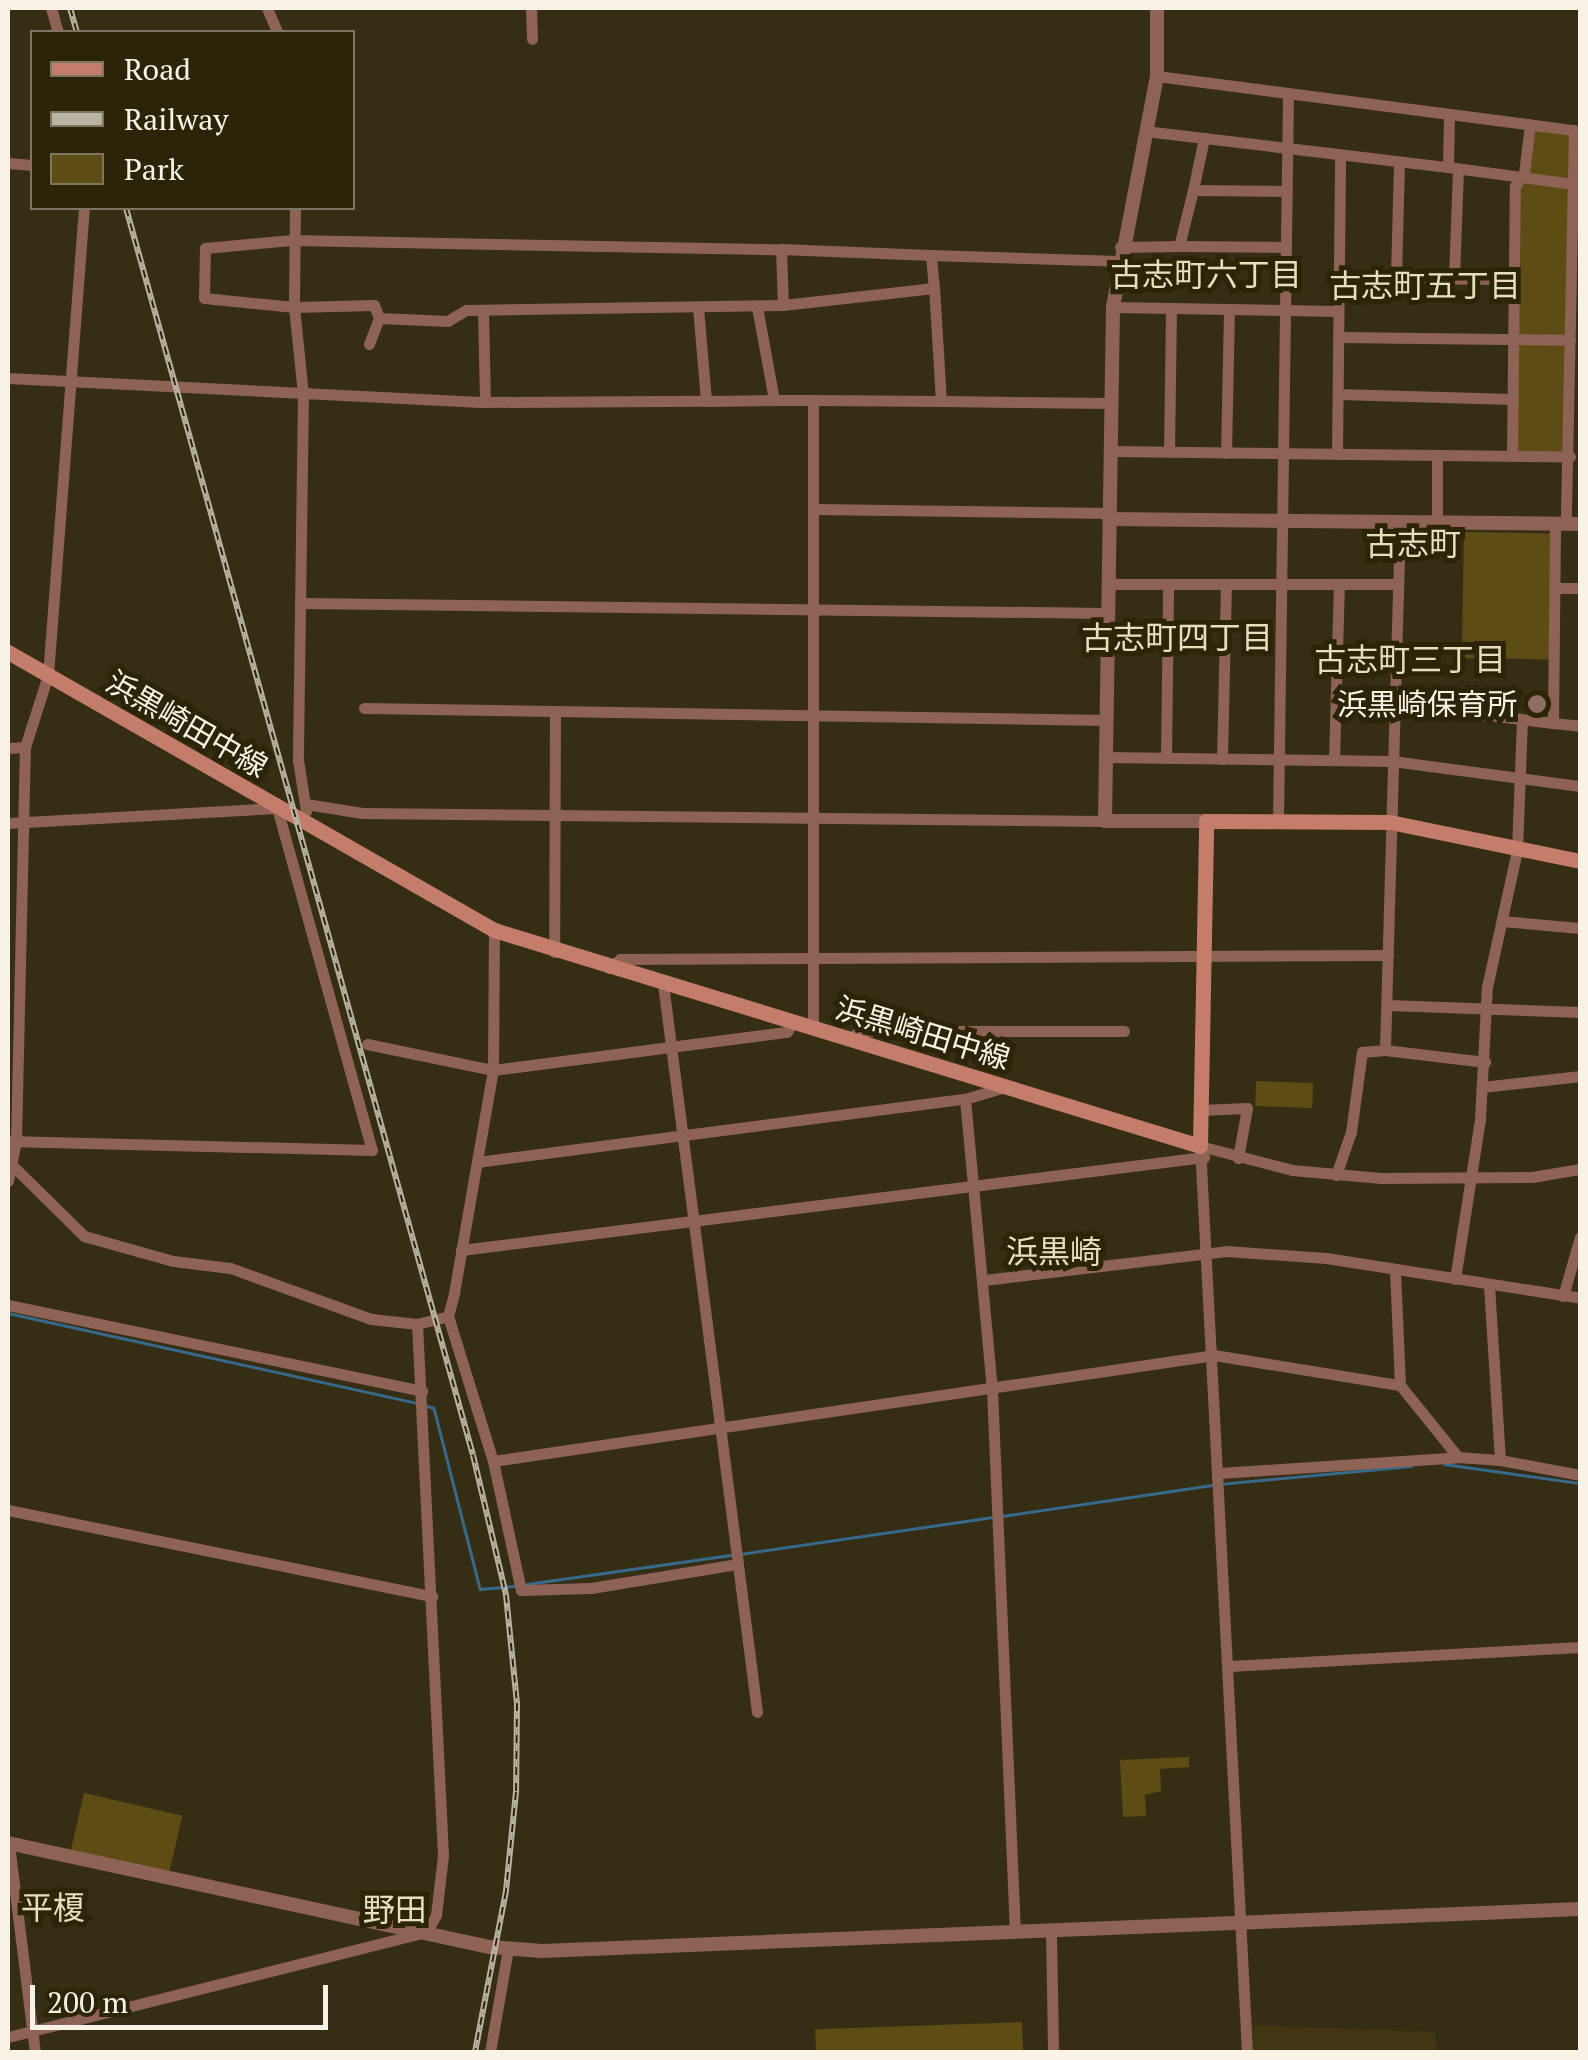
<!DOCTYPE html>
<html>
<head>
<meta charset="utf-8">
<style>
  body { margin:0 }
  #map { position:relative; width:1588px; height:2060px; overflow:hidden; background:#352e14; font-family:"PT Serif","Noto Sans JP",serif }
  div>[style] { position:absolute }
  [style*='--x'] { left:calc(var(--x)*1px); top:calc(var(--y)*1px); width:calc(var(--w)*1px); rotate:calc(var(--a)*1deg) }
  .built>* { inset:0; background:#403614 }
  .green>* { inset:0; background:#5d4d15; transform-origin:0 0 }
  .stream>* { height:2.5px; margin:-1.25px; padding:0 1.25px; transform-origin:1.25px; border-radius:1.25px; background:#36698a }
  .minor>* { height:11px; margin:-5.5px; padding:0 5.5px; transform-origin:5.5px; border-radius:5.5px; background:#8e6255 }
  .tertiary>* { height:14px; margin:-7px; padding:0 7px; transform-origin:7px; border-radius:7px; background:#8e6255 }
  .secondary>* { height:15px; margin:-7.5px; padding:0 7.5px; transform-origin:7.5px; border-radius:7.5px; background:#c47d6a }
  .rail>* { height:6px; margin-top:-3px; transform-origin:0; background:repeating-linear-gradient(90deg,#2b2409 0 8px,#b9b4a1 0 16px); box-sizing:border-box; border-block:2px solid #b9b4a1 }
  .dots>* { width:28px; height:28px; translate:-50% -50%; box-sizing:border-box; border:5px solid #2b2409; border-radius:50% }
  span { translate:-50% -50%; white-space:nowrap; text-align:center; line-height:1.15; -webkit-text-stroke:10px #2b2409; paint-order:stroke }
  .poi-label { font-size:30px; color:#f8f3e4 }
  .right { translate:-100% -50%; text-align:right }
  .street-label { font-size:30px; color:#f8f3e4 }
  .neighbourhood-label { font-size:32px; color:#e7debf }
  .frame { position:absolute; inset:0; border:10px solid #f8f3e4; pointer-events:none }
  .legend { position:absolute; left:30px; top:30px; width:325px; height:180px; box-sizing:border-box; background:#2b2409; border:2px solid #7d7761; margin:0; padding:12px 18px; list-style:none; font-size:30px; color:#f8f3e4 }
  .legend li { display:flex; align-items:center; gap:20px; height:50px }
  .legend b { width:50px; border:2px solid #7d7761 }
  .scale { position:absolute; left:30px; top:1985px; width:298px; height:45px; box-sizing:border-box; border:5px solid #f8f3e4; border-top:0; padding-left:12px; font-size:30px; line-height:35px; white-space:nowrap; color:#f8f3e4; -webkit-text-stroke:8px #2b2409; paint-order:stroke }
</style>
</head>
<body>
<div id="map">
  <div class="built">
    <i style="clip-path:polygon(1252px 2025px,1435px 2032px,1437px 2052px,1253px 2052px)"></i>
  </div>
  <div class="green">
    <i style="clip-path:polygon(1534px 120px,1578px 127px,1573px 456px,1514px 455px,1520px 185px)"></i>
    <i style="left:1464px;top:532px;width:88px;height:126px;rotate:1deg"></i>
    <i style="left:1313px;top:1083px;width:25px;height:57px;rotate:92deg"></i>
    <i style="clip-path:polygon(1189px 1757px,1189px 1767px,1160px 1769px,1161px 1791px,1145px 1795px,1146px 1816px,1123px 1817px,1120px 1760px)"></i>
    <i style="left:84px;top:1793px;width:101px;height:59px;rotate:13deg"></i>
    <i style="left:1022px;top:2022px;width:30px;height:207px;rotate:88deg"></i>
  </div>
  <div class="stream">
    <i style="--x:8;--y:1313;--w:418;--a:12.4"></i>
    <i style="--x:424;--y:1405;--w:10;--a:17"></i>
    <i style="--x:434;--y:1408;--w:187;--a:75.7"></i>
    <i style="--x:480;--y:1589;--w:34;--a:-5"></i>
    <i style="--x:1444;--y:1464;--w:137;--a:8"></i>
    <i style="--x:1220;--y:1484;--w:192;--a:-5.4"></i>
    <i style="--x:1002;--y:1516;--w:212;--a:-8.4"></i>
    <i style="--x:740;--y:1554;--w:257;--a:-8.3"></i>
    <i style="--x:527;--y:1584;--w:207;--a:-8.1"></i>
  </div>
  <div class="minor">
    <i style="--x:51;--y:8;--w:25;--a:74"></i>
    <i style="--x:267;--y:8;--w:26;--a:67"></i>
    <i style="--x:531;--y:8;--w:31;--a:88"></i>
    <i style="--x:1157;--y:76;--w:420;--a:7.4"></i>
    <i style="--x:1574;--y:130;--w:394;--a:91.2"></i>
    <i style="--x:1145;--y:131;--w:305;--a:6.8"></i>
    <i style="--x:1448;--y:167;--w:52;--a:-88.9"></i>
    <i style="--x:1204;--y:138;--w:53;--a:101.9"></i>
    <i style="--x:1193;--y:190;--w:94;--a:0.6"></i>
    <i style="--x:8;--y:163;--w:24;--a:5"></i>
    <i style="--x:1448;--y:167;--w:127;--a:7.7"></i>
    <i style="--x:1193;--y:190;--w:58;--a:104"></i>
    <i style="--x:1179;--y:246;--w:107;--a:0.5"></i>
    <i style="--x:295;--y:208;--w:99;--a:90.6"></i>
    <i style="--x:294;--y:307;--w:87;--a:84.1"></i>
    <i style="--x:303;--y:394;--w:366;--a:90.8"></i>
    <i style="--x:298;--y:760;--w:52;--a:81.1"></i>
    <i style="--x:292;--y:240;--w:489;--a:1.1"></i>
    <i style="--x:781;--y:249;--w:56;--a:88"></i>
    <i style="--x:783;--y:305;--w:317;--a:179.1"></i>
    <i style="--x:466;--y:310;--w:21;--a:149"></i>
    <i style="--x:448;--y:321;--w:69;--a:-177.5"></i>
    <i style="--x:379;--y:318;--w:14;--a:-111"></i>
    <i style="--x:374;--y:305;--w:80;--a:178.6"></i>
    <i style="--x:294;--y:307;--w:90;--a:-174.3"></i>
    <i style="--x:204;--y:298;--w:50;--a:-88.9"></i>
    <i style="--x:205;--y:248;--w:87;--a:-5.3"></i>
    <i style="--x:1120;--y:247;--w:59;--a:-1"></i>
    <i style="--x:781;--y:249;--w:150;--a:2.3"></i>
    <i style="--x:931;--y:255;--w:33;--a:85"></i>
    <i style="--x:934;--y:288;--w:152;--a:173.6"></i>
    <i style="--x:931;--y:255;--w:187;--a:1.8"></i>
    <i style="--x:1339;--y:277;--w:175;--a:0.7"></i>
    <i style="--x:1396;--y:277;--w:115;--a:-88.5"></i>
    <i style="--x:1454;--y:278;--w:109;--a:-87.9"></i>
    <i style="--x:698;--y:307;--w:94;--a:85.1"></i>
    <i style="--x:706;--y:401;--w:68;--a:-0.8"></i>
    <i style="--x:757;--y:307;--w:95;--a:79.6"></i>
    <i style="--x:774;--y:400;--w:39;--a:0"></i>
    <i style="--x:813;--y:400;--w:628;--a:90"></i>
    <i style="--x:1113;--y:307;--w:225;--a:1"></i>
    <i style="--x:483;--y:312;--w:90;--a:88.7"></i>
    <i style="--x:485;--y:402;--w:221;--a:-0.3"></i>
    <i style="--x:1338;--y:337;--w:232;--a:0.7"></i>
    <i style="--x:369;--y:344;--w:28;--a:-69"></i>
    <i style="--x:8;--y:378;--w:478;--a:2.9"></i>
    <i style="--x:1338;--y:394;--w:175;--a:1.6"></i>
    <i style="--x:813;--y:400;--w:128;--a:0.4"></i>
    <i style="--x:941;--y:401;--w:113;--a:-93.5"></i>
    <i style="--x:941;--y:401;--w:170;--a:0.7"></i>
    <i style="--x:1111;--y:451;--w:459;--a:0.7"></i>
    <i style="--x:1169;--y:452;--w:144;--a:-89.2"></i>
    <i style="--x:1226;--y:453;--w:144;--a:-88.8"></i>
    <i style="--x:1337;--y:454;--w:299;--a:-89.4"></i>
    <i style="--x:1437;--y:455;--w:67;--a:90"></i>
    <i style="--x:1512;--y:456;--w:270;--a:-89.4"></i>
    <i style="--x:1515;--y:186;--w:16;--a:-55"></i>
    <i style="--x:1524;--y:173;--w:49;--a:-83"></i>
    <i style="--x:815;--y:509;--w:295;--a:0.8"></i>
    <i style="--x:1400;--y:522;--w:528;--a:91.63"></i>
    <i style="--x:1385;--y:1050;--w:101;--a:6.8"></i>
    <i style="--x:1108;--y:584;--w:290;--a:0"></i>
    <i style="--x:1557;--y:588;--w:23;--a:0"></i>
    <i style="--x:300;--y:603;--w:808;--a:0.71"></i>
    <i style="--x:1394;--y:703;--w:160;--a:7.2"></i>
    <i style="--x:1553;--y:723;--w:199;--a:-89.4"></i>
    <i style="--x:364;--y:708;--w:191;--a:0.9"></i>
    <i style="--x:555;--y:711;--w:241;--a:90.2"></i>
    <i style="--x:555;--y:711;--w:551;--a:0.94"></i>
    <i style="--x:1553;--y:723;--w:27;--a:6"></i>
    <i style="--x:8;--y:748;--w:17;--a:-3"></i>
    <i style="--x:1106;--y:757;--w:286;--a:0.8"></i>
    <i style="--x:1392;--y:761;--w:190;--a:7.6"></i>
    <i style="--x:1166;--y:758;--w:174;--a:-89.3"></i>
    <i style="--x:1222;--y:759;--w:175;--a:-88.7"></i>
    <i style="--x:1334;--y:760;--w:176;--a:-88.4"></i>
    <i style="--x:306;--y:804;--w:57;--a:9.1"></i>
    <i style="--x:362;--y:813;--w:743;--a:0.62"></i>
    <i style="--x:1278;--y:821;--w:727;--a:-89.21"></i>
    <i style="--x:8;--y:823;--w:269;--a:-3.2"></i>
    <i style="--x:277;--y:808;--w:355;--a:74.5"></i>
    <i style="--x:372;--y:1150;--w:364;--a:-178.6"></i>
    <i style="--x:1502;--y:921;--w:78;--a:5.1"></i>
    <i style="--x:609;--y:968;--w:14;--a:-39"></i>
    <i style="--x:620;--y:959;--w:768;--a:-0.3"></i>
    <i style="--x:663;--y:984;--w:734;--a:82.64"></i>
    <i style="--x:1388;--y:1005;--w:192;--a:2.1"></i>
    <i style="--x:849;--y:1039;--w:14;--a:-36"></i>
    <i style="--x:860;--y:1031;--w:264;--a:0"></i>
    <i style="--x:367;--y:1044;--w:129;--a:11.7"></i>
    <i style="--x:493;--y:1070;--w:296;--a:-7.4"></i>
    <i style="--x:787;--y:1032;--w:12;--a:-59"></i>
    <i style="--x:1005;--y:1087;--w:42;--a:163.3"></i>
    <i style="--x:965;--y:1099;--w:291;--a:84.7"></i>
    <i style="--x:992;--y:1389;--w:544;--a:87.58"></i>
    <i style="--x:1482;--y:1087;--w:99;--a:-6.4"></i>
    <i style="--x:1201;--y:1110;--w:46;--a:-2.5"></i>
    <i style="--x:1247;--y:1108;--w:51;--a:100.2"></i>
    <i style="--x:1200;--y:1146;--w:907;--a:87.03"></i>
    <i style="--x:1200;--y:1146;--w:95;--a:14.6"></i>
    <i style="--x:1292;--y:1170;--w:89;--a:5.1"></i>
    <i style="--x:1381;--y:1178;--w:151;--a:-0.4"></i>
    <i style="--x:1532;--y:1177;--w:49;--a:-9.5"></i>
    <i style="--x:477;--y:1162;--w:492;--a:-7.4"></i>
    <i style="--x:1336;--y:1175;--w:46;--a:-70.8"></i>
    <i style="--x:1351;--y:1132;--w:81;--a:-82.2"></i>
    <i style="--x:1362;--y:1052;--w:23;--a:-5"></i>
    <i style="--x:8;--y:1181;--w:41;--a:-78.7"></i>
    <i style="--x:16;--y:1141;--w:394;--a:-88.7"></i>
    <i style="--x:25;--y:747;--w:76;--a:-72.3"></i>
    <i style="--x:48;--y:675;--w:468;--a:-85.6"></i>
    <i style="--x:461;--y:1250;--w:749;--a:-7.13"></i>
    <i style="--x:1455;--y:1279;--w:162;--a:-81.1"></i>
    <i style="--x:1480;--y:1119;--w:132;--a:-87"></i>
    <i style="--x:1487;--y:987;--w:140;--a:-77.6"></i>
    <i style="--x:1517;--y:850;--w:128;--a:-87.8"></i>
    <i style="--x:984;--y:1280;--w:244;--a:-6.8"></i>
    <i style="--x:1226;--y:1251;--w:100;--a:4"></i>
    <i style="--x:1326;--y:1258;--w:257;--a:8.9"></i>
    <i style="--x:1563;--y:1296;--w:61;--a:-73.9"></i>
    <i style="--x:8;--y:1305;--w:423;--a:11.7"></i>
    <i style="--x:448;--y:1316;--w:152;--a:72.8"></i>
    <i style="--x:493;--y:1461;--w:132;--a:77.8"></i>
    <i style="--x:521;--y:1590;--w:70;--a:-1.6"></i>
    <i style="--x:591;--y:1588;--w:149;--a:-9.3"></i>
    <i style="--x:417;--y:1324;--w:32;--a:-14"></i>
    <i style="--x:448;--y:1316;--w:24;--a:-75"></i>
    <i style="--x:454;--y:1293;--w:226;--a:-80.1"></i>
    <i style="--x:493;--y:1070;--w:140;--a:-89.6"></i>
    <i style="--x:1458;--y:1457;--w:42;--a:4.1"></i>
    <i style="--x:1500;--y:1460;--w:176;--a:-93.6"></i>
    <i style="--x:1500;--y:1460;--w:81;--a:10.6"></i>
    <i style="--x:493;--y:1461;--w:729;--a:-8.36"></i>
    <i style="--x:1214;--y:1355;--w:188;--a:9.2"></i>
    <i style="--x:1400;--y:1385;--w:115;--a:-92.5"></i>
    <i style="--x:1220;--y:1473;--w:239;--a:-3.8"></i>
    <i style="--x:1458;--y:1457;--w:92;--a:-128.9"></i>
    <i style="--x:8;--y:1510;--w:433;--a:11.5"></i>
    <i style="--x:1229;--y:1666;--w:352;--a:-3.1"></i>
    <i style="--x:9;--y:1844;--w:210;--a:82.9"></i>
    <i style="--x:1051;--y:1932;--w:120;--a:89"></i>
    <i style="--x:8;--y:2037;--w:432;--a:-14.1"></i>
    <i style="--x:427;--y:1932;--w:19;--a:-62"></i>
    <i style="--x:436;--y:1915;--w:60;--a:-83.3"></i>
    <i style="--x:443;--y:1855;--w:532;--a:-92.8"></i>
    <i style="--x:417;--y:1324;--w:46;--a:-173.8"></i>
    <i style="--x:371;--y:1319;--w:150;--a:-160.1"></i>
    <i style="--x:230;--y:1268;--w:57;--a:-173"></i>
    <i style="--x:173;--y:1261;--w:92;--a:-164.3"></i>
    <i style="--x:84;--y:1236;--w:101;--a:-135.4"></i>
    <i style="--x:490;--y:2052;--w:105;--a:-80.1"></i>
  </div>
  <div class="tertiary">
    <i style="--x:1157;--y:8;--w:68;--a:90"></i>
    <i style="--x:1157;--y:76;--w:235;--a:100.8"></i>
    <i style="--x:1113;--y:307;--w:514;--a:90.89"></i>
    <i style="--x:1105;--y:821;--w:101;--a:0"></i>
    <i style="--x:1109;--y:519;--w:471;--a:0.6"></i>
    <i style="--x:8;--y:1843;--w:493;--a:12.2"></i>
    <i style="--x:490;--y:1947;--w:52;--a:4.4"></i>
    <i style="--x:542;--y:1951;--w:1039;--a:-2.32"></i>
  </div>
  <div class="secondary">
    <i style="--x:8;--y:652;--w:560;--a:29.77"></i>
    <i style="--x:494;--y:930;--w:738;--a:17.01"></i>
    <i style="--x:1200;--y:1146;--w:325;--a:-88.9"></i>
    <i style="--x:1206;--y:821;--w:184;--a:0.3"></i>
    <i style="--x:1390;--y:822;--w:194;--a:11.6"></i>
  </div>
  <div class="rail">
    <i style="--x:70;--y:8;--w:25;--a:74"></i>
    <i style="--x:126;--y:208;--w:1294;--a:74.45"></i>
    <i style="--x:473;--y:1455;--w:144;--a:76.7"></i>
    <i style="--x:506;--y:1595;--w:109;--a:84.2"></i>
    <i style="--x:517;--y:1703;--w:89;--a:90.6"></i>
    <i style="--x:516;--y:1792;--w:100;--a:95.8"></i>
    <i style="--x:506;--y:1891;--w:164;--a:100.9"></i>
  </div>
  <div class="dots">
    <i style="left:1537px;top:704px;background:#8d6e63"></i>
  </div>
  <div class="poi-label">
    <span class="right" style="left:1517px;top:704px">浜黒崎保育所</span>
  </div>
  <div class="street-label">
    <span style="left:187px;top:724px;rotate:30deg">浜黒崎田中線</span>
    <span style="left:923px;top:1033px;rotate:17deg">浜黒崎田中線</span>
  </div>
  <div class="neighbourhood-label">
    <span style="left:1206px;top:274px">古志町六丁目</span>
    <span style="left:1425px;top:285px">古志町五丁目</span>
    <span style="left:1413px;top:543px">古志町</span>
    <span style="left:1177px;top:637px">古志町四丁目</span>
    <span style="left:1410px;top:659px">古志町三丁目</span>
    <span style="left:1054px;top:1251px">浜黒崎</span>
    <span style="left:53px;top:1907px">平榎</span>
    <span style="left:395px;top:1909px">野田</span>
  </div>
  <div class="frame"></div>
  <ul class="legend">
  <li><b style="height:12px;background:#c47d6a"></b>Road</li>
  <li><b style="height:12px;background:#b9b4a1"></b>Railway</li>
  <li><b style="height:28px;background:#5d4d15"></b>Park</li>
  </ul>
  <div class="scale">200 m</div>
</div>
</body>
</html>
